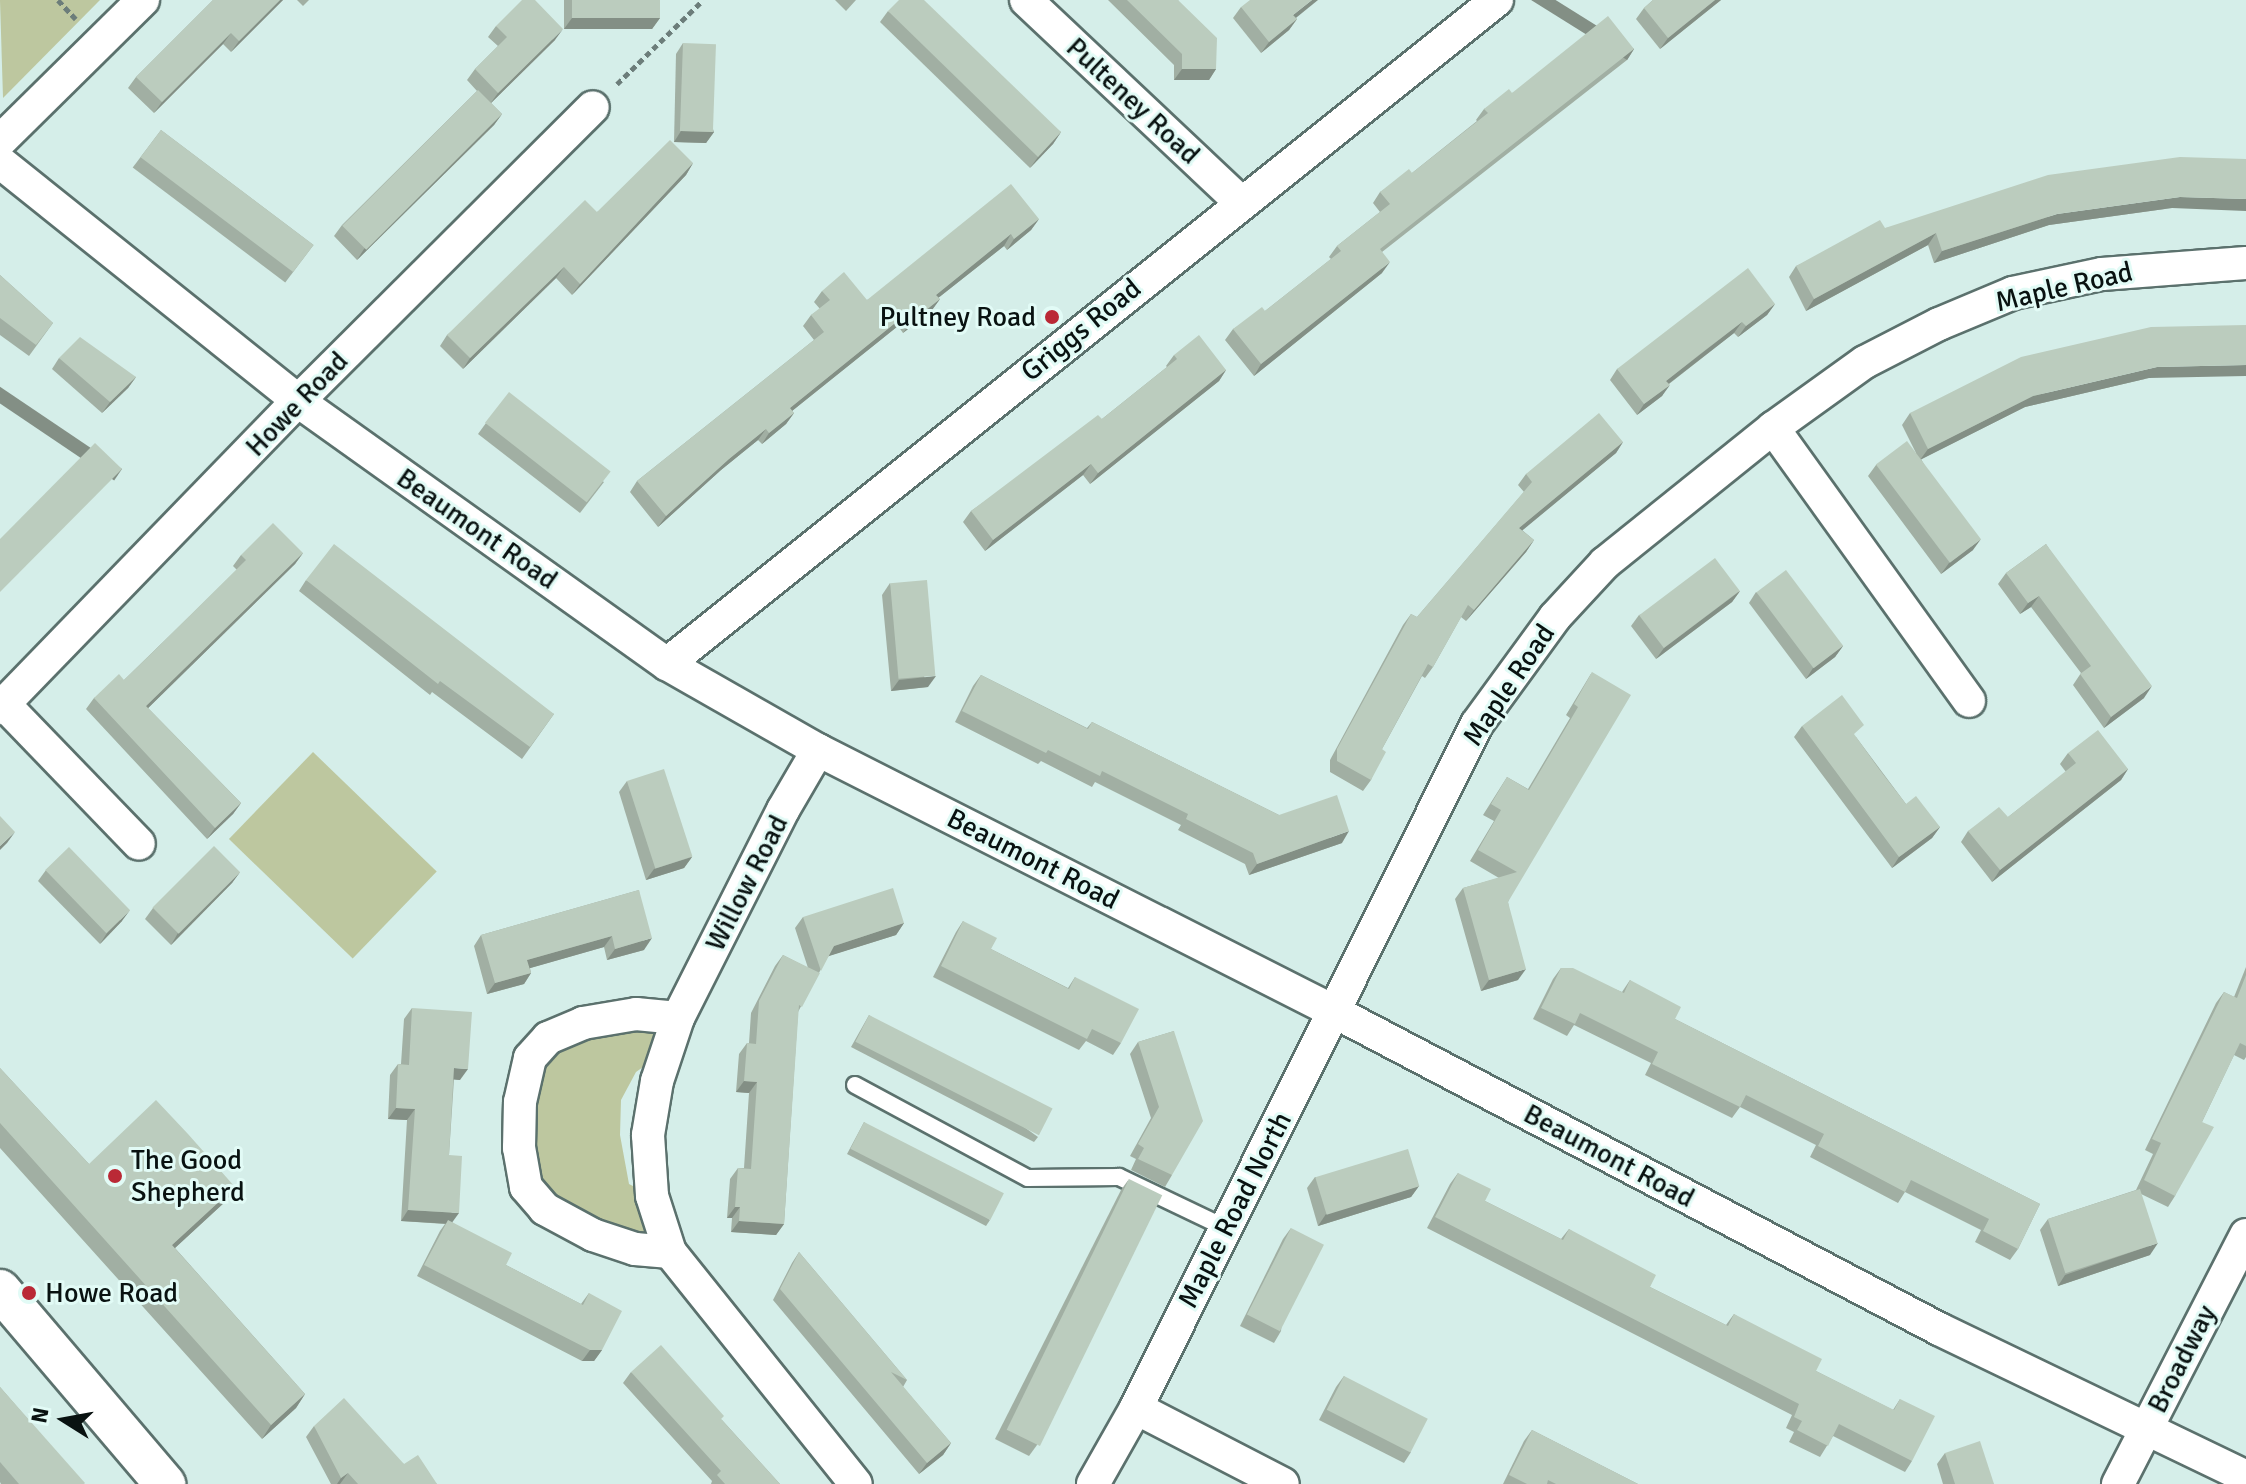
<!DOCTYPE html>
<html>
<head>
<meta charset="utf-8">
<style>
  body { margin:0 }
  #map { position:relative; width:2246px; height:1484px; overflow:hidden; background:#d5eee9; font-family:Signika,sans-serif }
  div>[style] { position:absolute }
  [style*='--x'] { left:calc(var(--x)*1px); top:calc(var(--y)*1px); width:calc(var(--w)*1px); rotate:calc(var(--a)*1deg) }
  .green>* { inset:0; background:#bdc79f; transform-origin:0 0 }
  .path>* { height:5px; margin-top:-2.5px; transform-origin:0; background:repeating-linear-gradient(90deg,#6c7d7a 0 6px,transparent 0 10px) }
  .roads { filter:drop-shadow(2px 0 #5b716d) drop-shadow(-2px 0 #5b716d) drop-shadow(0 2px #5b716d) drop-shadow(0 -2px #5b716d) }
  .service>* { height:16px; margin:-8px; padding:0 8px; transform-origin:8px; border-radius:8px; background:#fff }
  .minor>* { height:32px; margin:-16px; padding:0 16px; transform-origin:16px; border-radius:16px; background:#fff }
  .tertiary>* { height:40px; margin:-20px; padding:0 20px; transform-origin:20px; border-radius:20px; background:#fff }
  .wall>* { inset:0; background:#a1afa3; transform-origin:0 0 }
  .shaded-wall>* { inset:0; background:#838f85; transform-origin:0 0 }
  .building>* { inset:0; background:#bbccbe; transform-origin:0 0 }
  .dots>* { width:22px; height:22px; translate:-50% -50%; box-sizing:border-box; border:4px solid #e2fbf6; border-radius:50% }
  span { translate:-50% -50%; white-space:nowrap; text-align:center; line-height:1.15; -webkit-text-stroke:6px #e2fbf6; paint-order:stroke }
  .street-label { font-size:28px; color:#091211 }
  .poi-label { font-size:28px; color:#091211 }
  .right { translate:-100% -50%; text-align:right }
  .left { translate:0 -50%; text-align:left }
  .north { position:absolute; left:24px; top:1380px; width:80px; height:80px; -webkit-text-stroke:6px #e2fbf6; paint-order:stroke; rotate:281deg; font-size:22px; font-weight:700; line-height:32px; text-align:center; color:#091211 }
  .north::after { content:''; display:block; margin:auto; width:28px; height:36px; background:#091211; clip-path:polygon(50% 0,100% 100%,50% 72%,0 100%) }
</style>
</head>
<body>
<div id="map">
  <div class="green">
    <i style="clip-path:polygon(0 0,100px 0,3px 98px)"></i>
    <i style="left:313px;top:752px;width:172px;height:121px;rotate:44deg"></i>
    <i style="clip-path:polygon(678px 1018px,667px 1050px,636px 1072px,621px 1100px,620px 1135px,629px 1184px,652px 1196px,670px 1252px,545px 1209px,519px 1148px,548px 1038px)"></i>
  </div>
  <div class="path">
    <i style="--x:58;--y:0;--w:26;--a:47"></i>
    <i style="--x:617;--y:84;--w:120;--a:-44.3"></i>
  </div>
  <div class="roads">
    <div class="service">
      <i style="--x:855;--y:1085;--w:196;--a:28.3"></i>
      <i style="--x:1028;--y:1178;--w:91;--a:-0.6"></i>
      <i style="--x:1119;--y:1177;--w:119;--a:25.5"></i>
    </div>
    <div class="minor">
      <i style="--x:1026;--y:0;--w:294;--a:43.3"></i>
      <i style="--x:0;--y:141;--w:201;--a:-44.6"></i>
      <i style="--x:0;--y:162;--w:382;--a:38.7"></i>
      <i style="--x:298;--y:401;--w:453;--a:35.5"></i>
      <i style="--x:667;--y:664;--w:174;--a:29.7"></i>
      <i style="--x:818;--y:750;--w:580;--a:26.87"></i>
      <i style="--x:1335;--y:1012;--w:682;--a:27.69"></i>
      <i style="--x:1939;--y:1329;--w:341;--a:25.7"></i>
      <i style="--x:1773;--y:428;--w:336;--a:54.3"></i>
      <i style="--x:667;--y:664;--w:1063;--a:-38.66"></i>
      <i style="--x:4;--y:704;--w:194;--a:46"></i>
      <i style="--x:0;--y:708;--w:428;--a:-45.9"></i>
      <i style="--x:298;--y:401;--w:416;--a:-44.9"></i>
      <i style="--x:818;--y:750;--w:69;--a:120.3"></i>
      <i style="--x:783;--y:810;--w:233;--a:116.8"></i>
      <i style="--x:678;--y:1018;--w:66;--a:108.4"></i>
      <i style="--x:657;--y:1081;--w:55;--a:99.5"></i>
      <i style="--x:648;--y:1135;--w:61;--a:86.2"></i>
      <i style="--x:652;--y:1196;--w:59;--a:72.2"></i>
      <i style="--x:670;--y:1252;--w:297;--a:51.3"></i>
      <i style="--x:670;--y:1252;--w:35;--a:-175"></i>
      <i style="--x:635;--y:1249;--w:44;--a:-161.6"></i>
      <i style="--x:593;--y:1235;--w:55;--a:-151.6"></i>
      <i style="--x:545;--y:1209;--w:29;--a:-131"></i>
      <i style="--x:526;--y:1187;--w:40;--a:-100"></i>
      <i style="--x:519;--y:1148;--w:46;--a:-88.8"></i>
      <i style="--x:520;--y:1102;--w:45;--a:-77.2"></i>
      <i style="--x:530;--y:1058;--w:27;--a:-48"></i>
      <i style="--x:548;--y:1038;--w:38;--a:-23"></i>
      <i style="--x:583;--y:1023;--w:54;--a:-9.6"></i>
      <i style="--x:636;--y:1014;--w:42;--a:5.4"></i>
      <i style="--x:1136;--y:1408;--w:165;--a:27.3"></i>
      <i style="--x:1093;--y:1484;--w:87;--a:-60.5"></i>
      <i style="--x:1136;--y:1408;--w:764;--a:-63.5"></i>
      <i style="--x:1477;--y:724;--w:132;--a:-53.9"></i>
      <i style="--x:1555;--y:617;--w:74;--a:-47.2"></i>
      <i style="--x:1605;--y:563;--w:216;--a:-38.8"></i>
      <i style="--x:1773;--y:428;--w:113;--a:-35.7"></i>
      <i style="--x:1865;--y:362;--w:83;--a:-27.2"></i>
      <i style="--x:1939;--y:324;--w:80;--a:-22.7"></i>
      <i style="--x:2013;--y:293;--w:91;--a:-12.1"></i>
      <i style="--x:2102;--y:274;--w:144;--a:-4.4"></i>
      <i style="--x:2118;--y:1484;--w:280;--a:-62.8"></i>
    </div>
    <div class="tertiary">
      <i style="--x:0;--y:1290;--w:255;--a:49.6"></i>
    </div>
  </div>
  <div class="wall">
    <i style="clip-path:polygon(213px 0,283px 0,231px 52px,223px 44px,154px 113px,128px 88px,136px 77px)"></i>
    <i style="clip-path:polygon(297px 0,309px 0,303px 6px)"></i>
    <i style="clip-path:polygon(564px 0,660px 0,660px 18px,652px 29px,564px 29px)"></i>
    <i style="clip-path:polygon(835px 0,856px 0,846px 11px)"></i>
    <i style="clip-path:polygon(1108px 0,1178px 0,1216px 69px,1209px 80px,1174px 80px,1174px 65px)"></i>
    <i style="clip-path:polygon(1653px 0,1721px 0,1660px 49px,1636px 19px,1644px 8px)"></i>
    <i style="clip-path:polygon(1241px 7px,1296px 18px,1297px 19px,1289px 30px,1261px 53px,1233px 18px)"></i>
    <i style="clip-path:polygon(888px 11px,1061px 132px,1053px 144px,1030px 168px,880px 22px)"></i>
    <i style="clip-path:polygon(496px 26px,555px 40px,491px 103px,502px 114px,494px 125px,357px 260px,334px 236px,342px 225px,477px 91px,467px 80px,475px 69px,498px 46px,488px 37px)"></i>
    <i style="clip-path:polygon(683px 43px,714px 132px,706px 143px,674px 142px,676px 54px)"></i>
    <i style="clip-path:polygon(1634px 49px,1627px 60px,1382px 252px,1382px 273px,1254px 376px,1225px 340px,1233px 329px,1265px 311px,1331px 259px,1329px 257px,1337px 246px,1380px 212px,1373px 203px,1380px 192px,1412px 173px,1477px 121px,1476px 120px,1484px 109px,1512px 93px)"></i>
    <i style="left:161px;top:130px;width:191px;height:47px;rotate:37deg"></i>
    <i style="clip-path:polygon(693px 163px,686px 175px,572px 295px,556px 278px,463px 369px,440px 346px,447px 335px,597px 212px)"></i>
    <i style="clip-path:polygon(2172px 208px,2049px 225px,1934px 263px,1928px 245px,1806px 311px,1789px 277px,1796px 266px,1885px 228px)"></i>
    <i style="clip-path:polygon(1039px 219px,1031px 230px,1007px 250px,1004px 246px,938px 298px,940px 299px,932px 310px,903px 333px,898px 326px,792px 411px,794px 413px,786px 424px,762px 444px,758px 440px,721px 470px,658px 527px,630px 492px,637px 481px,814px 340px,803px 326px,811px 315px,820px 309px,814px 302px,822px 291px,867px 300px)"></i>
    <i style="clip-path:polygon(0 275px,53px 323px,29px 356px,0 335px)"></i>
    <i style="clip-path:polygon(1775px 304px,1767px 315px,1738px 337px,1734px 333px,1669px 384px,1662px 396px,1637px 415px,1610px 380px,1617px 369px)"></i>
    <i style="clip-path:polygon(1174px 355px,1226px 370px,1219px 381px,1090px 484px,1083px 475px,985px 551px,963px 522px,971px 511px,1102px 419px,1167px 367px,1166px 366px)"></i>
    <i style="clip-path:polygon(59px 358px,136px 377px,128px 388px,102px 413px,52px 369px)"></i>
    <i style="clip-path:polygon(2149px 378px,2025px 407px,1921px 459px,1973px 550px,1941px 574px,1868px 476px,1876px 465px,1916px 453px,1902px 425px,1910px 413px)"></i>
    <i style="clip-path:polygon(486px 423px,604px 482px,580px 513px,478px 434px)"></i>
    <i style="clip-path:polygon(1623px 442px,1616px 453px,1522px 530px,1534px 540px,1526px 552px,1466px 621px,1461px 617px,1433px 667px,1425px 678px,1422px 676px,1382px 749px,1371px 780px,1363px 791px,1330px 772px,1330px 760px,1403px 625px,1411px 614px,1417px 617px,1524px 492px,1518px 485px,1526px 474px)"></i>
    <i style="clip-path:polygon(2046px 544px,2144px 698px,2104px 728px,2073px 685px,2081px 673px,2031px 607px,2020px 614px,1998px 584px,2006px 573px)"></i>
    <i style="clip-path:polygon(303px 553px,295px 564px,148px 708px,241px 803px,233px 814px,207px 839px,86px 709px,94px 698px,124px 680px,237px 570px,233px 566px,241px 555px)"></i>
    <i style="clip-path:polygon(306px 580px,554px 714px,522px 759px,432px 692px,430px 695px,299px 591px)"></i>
    <i style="clip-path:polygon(890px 583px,928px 687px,891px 691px,882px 595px)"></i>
    <i style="clip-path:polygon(1740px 591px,1732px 602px,1656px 659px,1631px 626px,1639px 615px)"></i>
    <i style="clip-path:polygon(1756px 592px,1843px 646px,1835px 657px,1806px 679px,1749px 603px)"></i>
    <i style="clip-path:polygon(1592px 672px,1508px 902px,1518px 980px,1481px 991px,1455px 899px,1463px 888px,1499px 878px,1470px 861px,1494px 821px,1483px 815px,1507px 777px,1528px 789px,1570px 718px,1566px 715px)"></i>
    <i style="clip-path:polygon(981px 675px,1087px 728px,1092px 722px,1279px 815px,1342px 843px,1249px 875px,1245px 864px,1178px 830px,1181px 825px,1095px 782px,1092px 787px,1041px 761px,1038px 764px,955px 722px,973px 686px)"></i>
    <i style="clip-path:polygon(1802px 726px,1856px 737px,1906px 804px,1940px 827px,1932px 838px,1892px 868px,1794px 737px)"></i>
    <i style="clip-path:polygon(2068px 753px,2128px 769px,2121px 780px,1992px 882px,1961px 842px,1968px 831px,2008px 817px,2066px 772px,2060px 764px)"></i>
    <i style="clip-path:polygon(627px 781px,692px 857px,684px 868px,646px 880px,619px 792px)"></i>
    <i style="clip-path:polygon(46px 870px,122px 921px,100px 944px,38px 881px)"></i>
    <i style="clip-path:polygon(240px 872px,232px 883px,171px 945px,145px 919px,153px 908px)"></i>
    <i style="clip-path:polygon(639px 890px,644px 950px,607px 960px,604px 947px,530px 968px,531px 973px,524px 984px,487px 994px,474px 946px,481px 935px)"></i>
    <i style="clip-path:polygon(803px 917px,904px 923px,896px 935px,828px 956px,798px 1012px,784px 1224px,776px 1235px,731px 1232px,732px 1218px,727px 1218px,730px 1179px,738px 1168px,744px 1168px,749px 1093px,736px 1092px,739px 1054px,747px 1043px,749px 1043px,751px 1013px,775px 966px,783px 955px,808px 968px,795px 928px)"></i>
    <i style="clip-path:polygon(963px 921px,991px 949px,1068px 988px,1075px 977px,1121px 1043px,1113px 1055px,1086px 1041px,1079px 1050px,933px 977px,956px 932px)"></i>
    <i style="clip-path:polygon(2246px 967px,2246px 1057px,2244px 1060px,2234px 1055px,2202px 1122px,2175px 1196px,2168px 1207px,2141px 1194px,2150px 1255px,2058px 1286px,2040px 1230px,2048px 1219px,2136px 1190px,2153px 1154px,2145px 1150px,2216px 1003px,2224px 992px,2234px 997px)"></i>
    <i style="clip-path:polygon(1561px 968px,1622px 992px,1630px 980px,1675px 1019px,2040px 1204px,2018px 1249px,2010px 1260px,1975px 1242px,1981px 1230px,1905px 1192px,1898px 1203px,1810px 1157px,1816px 1145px,1740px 1107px,1732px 1118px,1645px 1075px,1651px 1063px,1574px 1025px,1567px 1036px,1533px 1019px,1553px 979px)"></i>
    <i style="clip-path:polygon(412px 1008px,460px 1080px,454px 1079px,449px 1155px,452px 1222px,506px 1265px,581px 1304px,589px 1293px,602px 1350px,594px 1361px,582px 1361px,417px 1276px,440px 1231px,445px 1224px,401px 1221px,407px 1120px,388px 1119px,390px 1075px,398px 1064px,401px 1064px,404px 1019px)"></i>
    <i style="clip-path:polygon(869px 1015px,1038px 1137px,1034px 1142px,851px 1047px)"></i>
    <i style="clip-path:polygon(1174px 1031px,1172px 1175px,1165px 1187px,1131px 1170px,1136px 1159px,1130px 1156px,1151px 1118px,1130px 1054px,1138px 1042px)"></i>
    <i style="clip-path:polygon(0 1068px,89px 1164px,235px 1187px,226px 1201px,175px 1248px,305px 1394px,296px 1408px,262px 1439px,0 1148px)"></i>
    <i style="clip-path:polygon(864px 1122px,990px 1220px,986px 1226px,847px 1154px)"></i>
    <i style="clip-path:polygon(1458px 1173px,1485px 1201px,1561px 1239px,1569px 1229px,1650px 1287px,1726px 1325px,1734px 1314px,1816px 1371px,1893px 1410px,1900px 1399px,1912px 1461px,1905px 1472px,1833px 1436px,1820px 1457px,1789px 1442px,1794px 1432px,1786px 1428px,1792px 1415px,1427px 1228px,1450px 1184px)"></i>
    <i style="clip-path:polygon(1315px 1177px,1419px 1186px,1411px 1197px,1318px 1226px,1307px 1188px)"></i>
    <i style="clip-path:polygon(1129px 1179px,1037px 1445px,1029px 1456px,995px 1439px,1121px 1190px)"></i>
    <i style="clip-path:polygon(1291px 1228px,1281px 1331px,1274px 1343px,1240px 1326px,1283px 1239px)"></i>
    <i style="clip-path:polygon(799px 1252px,907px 1380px,903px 1387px,951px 1443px,943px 1455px,919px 1474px,773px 1300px,792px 1263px)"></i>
    <i style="clip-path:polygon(631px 1372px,722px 1420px,780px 1484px,711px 1484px,712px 1481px,623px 1383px)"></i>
    <i style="clip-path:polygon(1344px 1376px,1411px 1452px,1404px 1463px,1319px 1420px,1336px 1387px)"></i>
    <i style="clip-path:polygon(0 1387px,84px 1484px,1px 1484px,0 1482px)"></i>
    <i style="clip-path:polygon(314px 1426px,404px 1464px,437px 1484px,331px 1484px,306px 1437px)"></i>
    <i style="clip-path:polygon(1532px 1430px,1638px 1484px,1503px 1484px,1524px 1441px)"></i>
    <i style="clip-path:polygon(1945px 1453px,1994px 1484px,1943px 1484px,1937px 1464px)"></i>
  </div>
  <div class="shaded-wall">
    <i style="clip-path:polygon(280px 0,283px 0,231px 52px,239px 41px)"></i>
    <i style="clip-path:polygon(1312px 0,1318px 0,1286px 26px,1293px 15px)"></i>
    <i style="clip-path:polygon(1715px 0,1721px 0,1660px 49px,1668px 38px)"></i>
    <i style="clip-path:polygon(572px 18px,660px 18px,652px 29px,564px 29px)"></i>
    <i style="clip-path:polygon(1297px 19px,1289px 30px,1261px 53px,1269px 42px)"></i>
    <i style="clip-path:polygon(563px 29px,555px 40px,490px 104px,498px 93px)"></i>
    <i style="clip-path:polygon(231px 33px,223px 44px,154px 113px,162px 102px)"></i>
    <i style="left:1634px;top:49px;width:13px;height:323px;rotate:122deg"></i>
    <i style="clip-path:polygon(1182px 69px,1216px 69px,1209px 80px,1174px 80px)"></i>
    <i style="clip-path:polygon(502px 114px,494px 125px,357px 260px,364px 249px)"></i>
    <i style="clip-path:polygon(681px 131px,714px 132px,706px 143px,674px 142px)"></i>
    <i style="clip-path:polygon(1061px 132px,1053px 144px,1030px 168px,1038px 157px)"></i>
    <i style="clip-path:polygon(693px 163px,686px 175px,572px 295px,580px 284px)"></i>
    <i style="clip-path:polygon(2180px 197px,2246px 199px,2246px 211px,2172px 208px,2049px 225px,1934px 263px,1942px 251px,2057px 214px)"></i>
    <i style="clip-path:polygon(1039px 219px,1031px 230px,1007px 250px,1014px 239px)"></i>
    <i style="clip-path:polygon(1936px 233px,1928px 245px,1806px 311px,1814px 299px)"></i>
    <i style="clip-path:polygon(1011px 234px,1004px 246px,928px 306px,936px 295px)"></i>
    <i style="clip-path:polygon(1390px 262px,1382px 273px,1254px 376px,1261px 364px)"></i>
    <i style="clip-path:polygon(564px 267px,556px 278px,463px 369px,470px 358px)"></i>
    <i style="clip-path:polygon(940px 299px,932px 310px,903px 333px,911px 322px)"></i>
    <i style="clip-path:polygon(1775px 304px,1767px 315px,1738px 337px,1746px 326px)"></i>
    <i style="clip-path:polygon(905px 315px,898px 326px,782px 419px,790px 408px)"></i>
    <i style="clip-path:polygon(1742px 322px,1734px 333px,1658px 392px,1666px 381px)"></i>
    <i style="clip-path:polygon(2246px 365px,2246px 376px,2149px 378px,2025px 407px,1920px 460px,1928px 449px,2033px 396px,2157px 367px)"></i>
    <i style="clip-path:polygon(1226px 370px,1219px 381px,1090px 484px,1098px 473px)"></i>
    <i style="clip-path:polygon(136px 377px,128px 388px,102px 413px,110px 402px)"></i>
    <i style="clip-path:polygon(1670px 385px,1662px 396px,1637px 415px,1644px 404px)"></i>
    <i style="clip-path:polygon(794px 413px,786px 424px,762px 444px,769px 433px)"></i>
    <i style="clip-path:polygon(766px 429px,758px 440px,721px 470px,658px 527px,666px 516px,729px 459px)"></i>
    <i style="clip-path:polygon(1623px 442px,1616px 453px,1512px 539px,1519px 528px)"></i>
    <i style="clip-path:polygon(1091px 464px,1083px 475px,985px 551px,993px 540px)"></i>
    <i style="left:122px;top:469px;width:14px;height:173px;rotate:124deg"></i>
    <i style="clip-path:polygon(1981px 539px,1973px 550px,1941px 574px,1949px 563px)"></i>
    <i style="clip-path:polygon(1534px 540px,1526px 552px,1466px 621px,1474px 610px)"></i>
    <i style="clip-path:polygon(303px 553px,295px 564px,138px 718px,146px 706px)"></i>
    <i style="clip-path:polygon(1740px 591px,1732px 602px,1656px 659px,1664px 648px)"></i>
    <i style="clip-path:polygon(2039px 596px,2031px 607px,2020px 614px,2028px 603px)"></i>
    <i style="clip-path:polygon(1843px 646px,1835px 657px,1806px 679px,1813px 668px)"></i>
    <i style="clip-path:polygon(936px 676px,928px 687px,891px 691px,899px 680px)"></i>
    <i style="clip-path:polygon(2152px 686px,2144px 698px,2104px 728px,2111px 717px)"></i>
    <i style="clip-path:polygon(2128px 769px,2121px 780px,1992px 882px,2000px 870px)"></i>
    <i style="clip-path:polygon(241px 803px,233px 814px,207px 839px,215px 828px)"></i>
    <i style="clip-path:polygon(1940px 827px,1932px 838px,1892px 868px,1899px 857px)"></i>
    <i style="clip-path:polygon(1349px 831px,1342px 843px,1249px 875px,1257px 864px)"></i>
    <i style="clip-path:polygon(15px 832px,7px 843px,0 850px,0 846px)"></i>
    <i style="clip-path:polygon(692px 857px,684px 868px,646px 880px,654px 869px)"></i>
    <i style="clip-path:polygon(240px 872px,232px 883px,171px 945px,178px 933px)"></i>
    <i style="clip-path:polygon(130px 910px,122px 921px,100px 944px,107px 933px)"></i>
    <i style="clip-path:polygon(904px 923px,896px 935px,826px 957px,834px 946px)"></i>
    <i style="clip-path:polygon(612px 936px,604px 947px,520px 971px,527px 960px)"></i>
    <i style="clip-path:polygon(652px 938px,644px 950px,607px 960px,615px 949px)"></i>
    <i style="clip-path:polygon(1526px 969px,1518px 980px,1481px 991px,1489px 980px)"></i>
    <i style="clip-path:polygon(531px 973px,524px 984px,487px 994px,495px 983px)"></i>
    <i style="clip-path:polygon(454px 1068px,468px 1069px,460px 1080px,446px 1079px)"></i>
    <i style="clip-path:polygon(744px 1081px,757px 1082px,749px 1093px,736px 1092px)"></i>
    <i style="clip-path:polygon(396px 1108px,415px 1109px,407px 1120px,388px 1119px)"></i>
    <i style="clip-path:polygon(1419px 1186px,1411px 1197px,1318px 1226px,1326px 1214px)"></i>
    <i style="clip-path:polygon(235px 1187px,226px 1201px,163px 1259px,172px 1245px)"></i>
    <i style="clip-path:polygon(735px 1207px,740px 1207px,732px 1218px,727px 1218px)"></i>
    <i style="clip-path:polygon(408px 1210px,459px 1213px,451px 1224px,401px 1221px)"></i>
    <i style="clip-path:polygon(739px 1221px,784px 1224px,776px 1235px,731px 1232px)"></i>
    <i style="clip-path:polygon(2158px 1243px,2150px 1255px,2058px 1286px,2065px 1275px)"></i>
    <i style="clip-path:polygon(590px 1350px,602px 1350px,594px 1361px,582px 1361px)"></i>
    <i style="clip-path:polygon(305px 1394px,296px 1408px,262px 1439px,271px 1425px)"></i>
    <i style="clip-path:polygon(951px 1443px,943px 1455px,919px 1474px,927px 1463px)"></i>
    <i style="clip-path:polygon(348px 1473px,340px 1484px,337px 1484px,341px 1478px)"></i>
  </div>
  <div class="building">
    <i style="clip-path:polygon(213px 0,280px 0,239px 41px,231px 33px,162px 102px,136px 77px)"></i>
    <i style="clip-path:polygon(522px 0,535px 0,563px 29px,498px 93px,475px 69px,507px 37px,496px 26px)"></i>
    <i style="left:572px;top:0;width:88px;height:18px"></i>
    <i style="clip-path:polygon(899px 0,924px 0,1061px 132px,1038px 157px,888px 11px)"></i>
    <i style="clip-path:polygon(1127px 0,1178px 0,1217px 38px,1216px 69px,1182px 69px,1182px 54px)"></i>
    <i style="clip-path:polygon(1250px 0,1312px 0,1293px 15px,1297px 19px,1269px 42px,1241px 7px)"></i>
    <i style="clip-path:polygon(1653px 0,1715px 0,1668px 38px,1644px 8px)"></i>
    <i style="clip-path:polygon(1608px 16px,1634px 49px,1380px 249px,1390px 262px,1261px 364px,1233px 329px,1262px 307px,1265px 311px,1341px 251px,1337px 246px,1390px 204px,1380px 192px,1409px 169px,1412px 173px,1488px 113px,1484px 109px,1509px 89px,1512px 93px)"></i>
    <i style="left:683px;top:43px;width:33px;height:88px;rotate:2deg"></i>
    <i style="left:478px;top:90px;width:34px;height:192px;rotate:45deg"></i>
    <i style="left:161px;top:130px;width:191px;height:34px;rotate:37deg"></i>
    <i style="clip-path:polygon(670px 140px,693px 163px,580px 284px,564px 267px,470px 358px,447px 335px,585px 200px,597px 212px)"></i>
    <i style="clip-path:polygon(2180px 157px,2246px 159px,2246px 199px,2180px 197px,2057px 214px,1942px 251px,1936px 233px,1814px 299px,1796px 266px,1880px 220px,1885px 228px,2048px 175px)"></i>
    <i style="clip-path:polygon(1011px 184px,1039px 219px,1014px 239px,1011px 234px,936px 295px,940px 299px,911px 322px,905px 315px,790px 408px,794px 413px,769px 433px,766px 429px,729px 459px,666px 516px,637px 481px,824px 332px,811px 315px,830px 300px,822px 291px,844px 272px,867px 300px)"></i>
    <i style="clip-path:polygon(1748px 268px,1775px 304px,1746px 326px,1742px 322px,1704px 351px,1666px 381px,1670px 385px,1644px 404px,1617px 369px)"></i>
    <i style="clip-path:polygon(0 275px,53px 323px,36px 345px,0 318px)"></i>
    <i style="clip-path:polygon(2246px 325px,2246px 365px,2157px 367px,2033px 396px,1928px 449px,1910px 413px,2021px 357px,2151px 327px)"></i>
    <i style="clip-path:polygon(1199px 335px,1226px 370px,1098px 473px,1091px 464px,993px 540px,971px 511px,1098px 415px,1102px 419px,1177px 359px,1174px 355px)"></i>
    <i style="clip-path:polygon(80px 337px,136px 377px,110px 402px,59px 358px)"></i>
    <i style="left:509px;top:392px;width:129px;height:39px;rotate:38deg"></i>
    <i style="clip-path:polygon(1599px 413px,1623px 442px,1519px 528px,1534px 540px,1474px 610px,1468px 605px,1433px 667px,1428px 664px,1382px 749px,1386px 752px,1371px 780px,1337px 761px,1337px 749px,1411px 614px,1417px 617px,1532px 482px,1526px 474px)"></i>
    <i style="left:1907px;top:441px;width:123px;height:39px;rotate:53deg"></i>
    <i style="clip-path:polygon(95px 443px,122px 469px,0 592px,0 539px)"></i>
    <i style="clip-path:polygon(273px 523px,303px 553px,146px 706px,241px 803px,215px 828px,94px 698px,119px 674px,124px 680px,156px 649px,246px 560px,241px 555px)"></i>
    <i style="clip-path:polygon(334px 544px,554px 714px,530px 747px,440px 681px,438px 684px,306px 580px)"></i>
    <i style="clip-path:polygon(2046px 544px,2152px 686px,2111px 717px,2080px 674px,2091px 666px,2039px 596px,2028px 603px,2006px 573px)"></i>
    <i style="left:1715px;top:558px;width:41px;height:95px;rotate:53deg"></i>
    <i style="left:1786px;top:570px;width:95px;height:37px;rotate:53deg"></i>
    <i style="left:927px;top:580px;width:96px;height:37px;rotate:85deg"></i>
    <i style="clip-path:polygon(1592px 672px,1631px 695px,1508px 902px,1526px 969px,1489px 980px,1463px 888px,1517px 872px,1478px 850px,1501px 810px,1491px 804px,1507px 777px,1529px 790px,1578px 707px,1574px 704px)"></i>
    <i style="clip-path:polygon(981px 675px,1088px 729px,1092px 722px,1279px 815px,1337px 795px,1349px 831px,1257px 864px,1253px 853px,1186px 819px,1188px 814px,1102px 771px,1100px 776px,1048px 750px,1046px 753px,962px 711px)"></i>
    <i style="clip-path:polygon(1842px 695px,1864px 725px,1854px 734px,1879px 769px,1906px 804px,1916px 796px,1940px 827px,1899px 857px,1802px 726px)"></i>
    <i style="clip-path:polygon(2098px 730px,2128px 769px,2000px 870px,1968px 831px,1999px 807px,2008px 817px,2076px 763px,2068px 753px)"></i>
    <i style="left:664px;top:769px;width:92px;height:39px;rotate:72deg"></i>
    <i style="clip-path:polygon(0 816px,15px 832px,0 846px)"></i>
    <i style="left:214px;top:846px;width:37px;height:87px;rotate:45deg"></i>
    <i style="left:69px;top:847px;width:88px;height:33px;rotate:46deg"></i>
    <i style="clip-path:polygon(893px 888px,904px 923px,834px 946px,821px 971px,803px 917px)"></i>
    <i style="clip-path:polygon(639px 890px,652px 938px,615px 949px,612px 936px,527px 960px,531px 973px,495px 983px,481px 935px)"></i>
    <i style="clip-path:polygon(963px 921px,997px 938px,991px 949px,1069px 989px,1075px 977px,1139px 1009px,1121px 1043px,1092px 1029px,1087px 1039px,941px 966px)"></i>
    <i style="clip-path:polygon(783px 955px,820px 973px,802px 1007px,799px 1005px,784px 1224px,739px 1221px,740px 1207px,735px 1207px,738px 1168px,751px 1169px,757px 1082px,744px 1081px,747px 1043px,756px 1044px,759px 1001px)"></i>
    <i style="clip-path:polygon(1561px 968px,1573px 968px,1624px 993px,1630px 980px,1681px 1007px,1675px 1019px,2040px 1204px,2018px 1249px,1983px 1231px,1989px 1219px,1911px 1180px,1905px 1192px,1818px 1146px,1824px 1134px,1746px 1095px,1740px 1107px,1652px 1064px,1658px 1052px,1580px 1013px,1575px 1024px,1541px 1008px)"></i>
    <i style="clip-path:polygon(2246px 975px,2246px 1046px,2240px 1043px,2202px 1122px,2214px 1127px,2175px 1196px,2144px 1180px,2161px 1143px,2152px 1139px,2224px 992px,2237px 998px)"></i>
    <i style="clip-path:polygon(412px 1008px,472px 1012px,468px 1069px,454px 1068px,449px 1155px,462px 1156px,459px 1213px,408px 1210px,415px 1109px,396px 1108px,398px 1064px,409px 1065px)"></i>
    <i style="left:869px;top:1015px;width:206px;height:30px;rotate:27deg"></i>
    <i style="clip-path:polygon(1174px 1031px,1203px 1121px,1172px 1175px,1138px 1159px,1144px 1148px,1138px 1144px,1159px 1107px,1138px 1042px)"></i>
    <i style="clip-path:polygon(0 1068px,89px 1164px,156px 1100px,188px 1134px,235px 1187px,172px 1245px,305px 1394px,271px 1425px,0 1123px)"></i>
    <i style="left:864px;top:1122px;width:157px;height:30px;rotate:27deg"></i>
    <i style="left:1408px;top:1149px;width:39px;height:97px;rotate:73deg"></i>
    <i style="clip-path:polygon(1458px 1173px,1491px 1189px,1485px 1201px,1563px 1240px,1569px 1229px,1656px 1275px,1650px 1287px,1728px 1326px,1734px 1314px,1769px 1332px,1822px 1359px,1816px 1371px,1894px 1410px,1900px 1399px,1935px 1416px,1912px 1461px,1839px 1424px,1828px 1446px,1797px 1430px,1802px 1421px,1794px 1417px,1799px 1404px,1435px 1217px)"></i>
    <i style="left:1129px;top:1179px;width:37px;height:279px;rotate:26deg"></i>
    <i style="left:2140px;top:1189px;width:57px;height:97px;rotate:72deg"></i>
    <i style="clip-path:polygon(448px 1220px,512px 1253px,506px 1265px,583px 1305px,589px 1293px,622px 1311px,602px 1350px,590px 1350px,424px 1265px)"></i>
    <i style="left:1291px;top:1228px;width:37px;height:97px;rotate:27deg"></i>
    <i style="clip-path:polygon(799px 1252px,907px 1380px,891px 1372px,951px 1443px,927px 1463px,780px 1289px)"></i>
    <i style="clip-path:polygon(661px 1345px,724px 1416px,721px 1419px,780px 1484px,725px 1484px,717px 1475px,721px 1471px,631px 1372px)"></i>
    <i style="left:1344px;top:1376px;width:94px;height:38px;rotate:27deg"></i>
    <i style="clip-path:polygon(0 1387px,85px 1483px,84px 1484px,19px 1484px,0 1462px)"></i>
    <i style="clip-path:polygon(344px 1398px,404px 1464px,418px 1455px,437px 1484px,358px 1484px,348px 1473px,341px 1478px,314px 1426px)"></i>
    <i style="clip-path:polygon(1532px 1430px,1638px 1484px,1556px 1484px,1548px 1480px,1547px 1484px,1527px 1484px,1509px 1475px)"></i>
    <i style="clip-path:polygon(1980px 1441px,1994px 1484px,1955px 1484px,1945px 1453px)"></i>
  </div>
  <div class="dots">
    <i style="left:1052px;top:317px;background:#ba2936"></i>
    <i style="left:115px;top:1176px;background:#ba2936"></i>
    <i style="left:29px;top:1293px;background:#ba2936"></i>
  </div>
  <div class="street-label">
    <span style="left:1133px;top:101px;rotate:43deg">Pulteney Road</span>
    <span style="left:2064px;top:287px;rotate:-13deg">Maple Road</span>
    <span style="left:1081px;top:330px;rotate:-39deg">Griggs Road</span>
    <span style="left:297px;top:404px;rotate:-46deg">Howe Road</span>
    <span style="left:477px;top:529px;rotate:35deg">Beaumont Road</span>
    <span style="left:1509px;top:685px;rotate:-56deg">Maple Road</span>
    <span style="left:1033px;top:859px;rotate:27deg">Beaumont Road</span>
    <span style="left:747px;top:883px;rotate:-63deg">Willow Road</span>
    <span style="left:1609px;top:1156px;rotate:28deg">Beaumont Road</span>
    <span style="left:1235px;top:1210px;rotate:-63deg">Maple Road North</span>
    <span style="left:2182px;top:1359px;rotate:-63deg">Broadway</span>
  </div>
  <div class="poi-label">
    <span class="right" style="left:1036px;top:317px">Pultney Road</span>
    <span class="left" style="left:131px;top:1176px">The Good<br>Shepherd</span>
    <span class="left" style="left:45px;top:1293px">Howe Road</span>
  </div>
  <div class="north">N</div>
</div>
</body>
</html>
